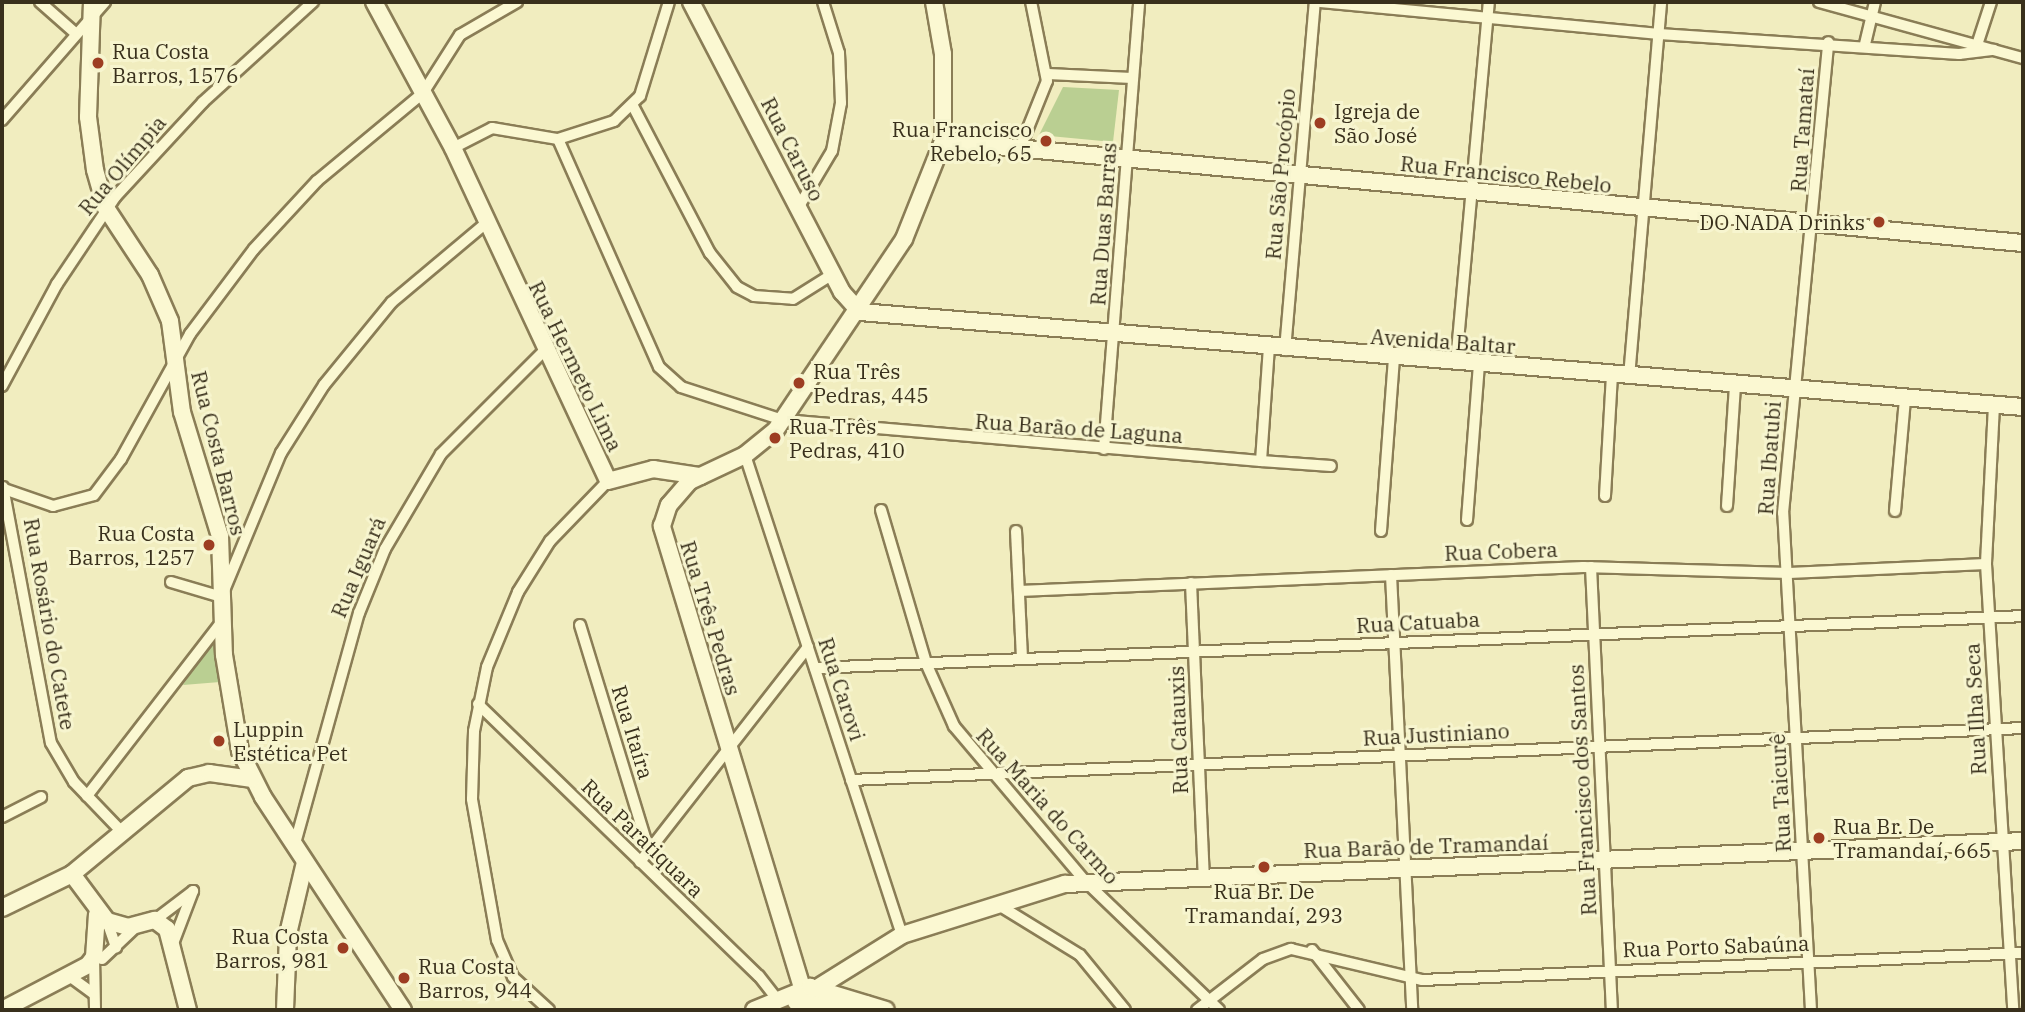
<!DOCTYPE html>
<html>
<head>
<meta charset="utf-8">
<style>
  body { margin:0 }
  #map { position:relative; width:2025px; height:1012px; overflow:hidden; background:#f1edbf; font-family:"IBM Plex Serif",serif }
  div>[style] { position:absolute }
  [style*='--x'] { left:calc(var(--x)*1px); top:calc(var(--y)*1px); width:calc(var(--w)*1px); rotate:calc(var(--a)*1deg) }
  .green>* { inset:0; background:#bacf92 }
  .roads { filter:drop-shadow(2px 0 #8a7d56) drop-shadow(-2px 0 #8a7d56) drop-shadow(0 2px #8a7d56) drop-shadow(0 -2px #8a7d56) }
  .street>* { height:10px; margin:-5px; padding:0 5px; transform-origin:5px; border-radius:5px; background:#fbf8d2 }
  .secondary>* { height:16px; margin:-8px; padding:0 8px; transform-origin:8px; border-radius:8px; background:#fbf8d2 }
  .dots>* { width:19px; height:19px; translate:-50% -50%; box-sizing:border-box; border:4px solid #f7f5cf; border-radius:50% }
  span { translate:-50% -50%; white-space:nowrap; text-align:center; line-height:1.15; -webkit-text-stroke:6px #f7f5cf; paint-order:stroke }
  .poi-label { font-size:21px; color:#39301c }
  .left { translate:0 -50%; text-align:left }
  .right { translate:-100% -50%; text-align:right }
  .street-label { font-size:21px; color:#39301c }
  .frame { position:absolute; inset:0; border:4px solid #39301c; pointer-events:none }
</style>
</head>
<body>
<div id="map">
  <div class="green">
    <i style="clip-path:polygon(1063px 87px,1119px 90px,1113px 142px,1039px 135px)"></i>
    <i style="clip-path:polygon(216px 633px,220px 682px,183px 685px)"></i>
  </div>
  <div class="roads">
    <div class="street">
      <i style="--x:40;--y:2;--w:45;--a:41.4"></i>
      <i style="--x:1320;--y:2;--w:341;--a:5.4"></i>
      <i style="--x:1659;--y:34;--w:301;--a:3.8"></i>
      <i style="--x:1959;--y:54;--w:35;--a:-7"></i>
      <i style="--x:1819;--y:2;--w:212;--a:15.4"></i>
      <i style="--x:1865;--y:44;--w:43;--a:-76.6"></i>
      <i style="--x:1977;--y:45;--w:45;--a:-72"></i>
      <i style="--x:1048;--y:74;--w:84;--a:2.7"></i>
      <i style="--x:633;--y:106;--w:166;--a:62.4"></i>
      <i style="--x:710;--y:253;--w:43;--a:51.5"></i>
      <i style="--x:737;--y:287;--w:19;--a:28"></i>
      <i style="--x:754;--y:296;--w:39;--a:4"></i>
      <i style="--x:793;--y:299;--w:47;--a:-32"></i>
      <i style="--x:2;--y:120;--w:157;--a:-48.9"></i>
      <i style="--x:558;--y:139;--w:249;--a:66.1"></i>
      <i style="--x:659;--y:367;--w:30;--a:42"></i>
      <i style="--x:681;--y:387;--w:107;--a:17.9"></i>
      <i style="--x:783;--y:420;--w:480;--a:4.9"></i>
      <i style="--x:1261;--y:461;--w:113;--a:-86"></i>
      <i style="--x:453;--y:148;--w:44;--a:-27.1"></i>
      <i style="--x:492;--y:128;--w:67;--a:9.5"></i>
      <i style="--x:558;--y:139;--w:59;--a:-17.8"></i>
      <i style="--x:614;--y:121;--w:36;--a:-44"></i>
      <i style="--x:640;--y:96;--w:98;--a:-72.9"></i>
      <i style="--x:1020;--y:148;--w:72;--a:-68.1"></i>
      <i style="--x:1047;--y:81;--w:81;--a:-101.4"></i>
      <i style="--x:798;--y:208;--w:66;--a:-59.2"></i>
      <i style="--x:832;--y:151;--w:49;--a:-79.4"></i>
      <i style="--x:841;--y:103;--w:50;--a:-92.3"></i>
      <i style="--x:839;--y:53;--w:53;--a:-107.4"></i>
      <i style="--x:1285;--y:350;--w:349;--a:-85.1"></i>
      <i style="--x:1456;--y:363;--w:363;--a:-84.8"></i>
      <i style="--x:1629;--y:377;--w:376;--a:-85.1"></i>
      <i style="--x:2;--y:386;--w:116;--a:-61.7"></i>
      <i style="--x:57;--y:284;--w:106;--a:-56.2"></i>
      <i style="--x:116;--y:196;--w:128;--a:-47.2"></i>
      <i style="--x:203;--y:102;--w:149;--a:-42.3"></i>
      <i style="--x:1994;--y:405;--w:159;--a:92.9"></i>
      <i style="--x:1986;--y:564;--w:447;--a:86.5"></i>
      <i style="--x:1104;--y:449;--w:448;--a:-85.5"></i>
      <i style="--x:745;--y:455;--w:505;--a:71.89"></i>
      <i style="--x:1261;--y:461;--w:70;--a:4.1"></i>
      <i style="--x:3;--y:487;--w:260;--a:79.4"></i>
      <i style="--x:51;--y:743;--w:45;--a:59.5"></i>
      <i style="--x:74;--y:782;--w:69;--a:46.2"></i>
      <i style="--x:4;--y:489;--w:52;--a:19.1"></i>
      <i style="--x:53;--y:506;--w:42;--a:-15"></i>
      <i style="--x:94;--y:495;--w:45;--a:-53.1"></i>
      <i style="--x:121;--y:459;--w:143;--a:-61.1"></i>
      <i style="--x:190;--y:334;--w:106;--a:-53"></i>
      <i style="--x:254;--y:249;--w:93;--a:-47.2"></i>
      <i style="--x:317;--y:181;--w:138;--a:-39.7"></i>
      <i style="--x:423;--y:93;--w:69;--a:-57.5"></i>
      <i style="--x:460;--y:35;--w:66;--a:-30.1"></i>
      <i style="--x:1605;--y:496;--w:120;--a:-86.7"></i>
      <i style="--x:1727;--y:506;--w:121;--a:-86.2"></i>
      <i style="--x:881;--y:510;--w:159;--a:73.6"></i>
      <i style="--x:926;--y:663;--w:69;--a:66"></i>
      <i style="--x:954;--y:726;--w:203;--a:49.8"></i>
      <i style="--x:1085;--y:881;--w:186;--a:43.9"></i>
      <i style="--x:1895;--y:511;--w:113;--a:-84.9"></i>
      <i style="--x:1467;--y:520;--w:155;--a:-85.6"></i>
      <i style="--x:1016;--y:531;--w:127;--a:87.3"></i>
      <i style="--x:1381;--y:531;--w:172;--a:-85.7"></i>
      <i style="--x:1591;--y:567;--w:443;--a:87.3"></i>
      <i style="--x:1391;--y:575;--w:436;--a:87.2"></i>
      <i style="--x:171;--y:582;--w:56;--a:16.5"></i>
      <i style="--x:1191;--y:583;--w:292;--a:87.5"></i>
      <i style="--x:225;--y:588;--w:146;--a:-67.5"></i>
      <i style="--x:281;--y:453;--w:80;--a:-57.7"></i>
      <i style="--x:324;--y:385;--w:107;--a:-50.7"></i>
      <i style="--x:392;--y:302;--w:123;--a:-40"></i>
      <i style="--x:1019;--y:591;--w:565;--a:-2.44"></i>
      <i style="--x:1583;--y:567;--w:206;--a:1.7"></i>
      <i style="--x:1789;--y:573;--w:197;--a:-2.6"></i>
      <i style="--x:580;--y:625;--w:235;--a:73"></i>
      <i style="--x:815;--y:668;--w:1209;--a:-2.46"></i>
      <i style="--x:478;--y:704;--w:391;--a:44.1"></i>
      <i style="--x:759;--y:976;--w:33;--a:52"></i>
      <i style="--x:851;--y:780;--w:1173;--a:-2.54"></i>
      <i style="--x:87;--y:796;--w:224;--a:-52.3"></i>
      <i style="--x:2;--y:817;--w:44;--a:-27.1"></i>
      <i style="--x:294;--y:847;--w:243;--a:-74.5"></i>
      <i style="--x:359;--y:613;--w:69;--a:-67.9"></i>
      <i style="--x:385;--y:549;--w:110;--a:-59.5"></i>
      <i style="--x:441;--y:454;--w:147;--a:-45"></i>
      <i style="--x:640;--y:862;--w:273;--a:-52"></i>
      <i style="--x:997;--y:904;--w:97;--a:31.6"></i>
      <i style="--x:1080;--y:955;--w:71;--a:50.7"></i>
      <i style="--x:155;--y:920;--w:48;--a:-37.3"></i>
      <i style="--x:193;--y:891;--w:53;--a:110.8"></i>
      <i style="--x:107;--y:921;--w:28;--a:71"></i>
      <i style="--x:1312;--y:950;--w:76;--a:51.9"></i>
      <i style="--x:94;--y:957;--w:53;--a:88.9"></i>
      <i style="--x:102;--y:959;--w:50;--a:-43.4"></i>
      <i style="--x:72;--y:978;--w:27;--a:36"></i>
      <i style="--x:549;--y:1010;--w:49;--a:-137.5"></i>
      <i style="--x:513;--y:977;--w:40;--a:-113.4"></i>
      <i style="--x:497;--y:940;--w:143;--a:-100.1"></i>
      <i style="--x:472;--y:799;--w:68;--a:-88.3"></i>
      <i style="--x:474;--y:731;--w:65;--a:-78.5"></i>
      <i style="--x:487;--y:667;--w:81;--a:-67.5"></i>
      <i style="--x:518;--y:592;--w:60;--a:-57.9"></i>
      <i style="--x:550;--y:541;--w:83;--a:-46"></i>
      <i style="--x:1197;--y:1010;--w:83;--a:-37.7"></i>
      <i style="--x:1263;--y:959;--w:30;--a:-20"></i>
      <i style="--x:1291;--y:949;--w:135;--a:13.3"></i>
      <i style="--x:1422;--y:980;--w:602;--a:-2.57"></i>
      <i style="--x:1811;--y:1010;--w:498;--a:-93.2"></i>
      <i style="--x:1783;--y:513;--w:473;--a:-84.5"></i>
    </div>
    <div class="secondary">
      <i style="--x:92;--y:2;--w:115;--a:92"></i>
      <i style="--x:88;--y:117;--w:53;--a:82.5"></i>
      <i style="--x:95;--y:170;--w:40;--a:74"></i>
      <i style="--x:106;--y:208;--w:80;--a:56.7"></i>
      <i style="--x:150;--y:275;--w:50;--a:66.5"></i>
      <i style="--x:170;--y:321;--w:92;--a:82.5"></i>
      <i style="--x:182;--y:412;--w:130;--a:73"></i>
      <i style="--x:220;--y:536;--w:119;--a:88.1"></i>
      <i style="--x:224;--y:655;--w:97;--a:80.5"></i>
      <i style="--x:240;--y:751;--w:51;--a:63.4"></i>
      <i style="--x:263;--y:797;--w:255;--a:56.7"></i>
      <i style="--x:374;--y:2;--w:166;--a:61.6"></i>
      <i style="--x:453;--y:148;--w:367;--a:65"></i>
      <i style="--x:608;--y:481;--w:47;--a:-14.9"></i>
      <i style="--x:653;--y:469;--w:48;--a:8.5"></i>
      <i style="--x:691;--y:2;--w:327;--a:62.5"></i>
      <i style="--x:842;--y:292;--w:27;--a:48"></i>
      <i style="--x:860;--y:312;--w:1167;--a:4.67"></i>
      <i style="--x:943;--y:141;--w:1085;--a:5.4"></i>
      <i style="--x:72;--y:874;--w:59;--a:53.3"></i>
      <i style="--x:107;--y:921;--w:22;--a:16"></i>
      <i style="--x:128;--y:927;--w:28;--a:-15"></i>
      <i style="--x:155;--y:920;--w:15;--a:37"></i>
      <i style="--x:167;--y:929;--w:84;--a:75.5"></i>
      <i style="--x:2;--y:908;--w:78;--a:-25.9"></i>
      <i style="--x:72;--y:874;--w:151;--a:-39.6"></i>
      <i style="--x:188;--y:778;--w:22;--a:-13"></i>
      <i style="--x:209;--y:773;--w:43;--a:7.9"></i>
      <i style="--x:817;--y:988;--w:100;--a:-31.9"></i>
      <i style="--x:902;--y:935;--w:171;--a:-17.4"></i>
      <i style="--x:1065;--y:884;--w:959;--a:-2.57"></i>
      <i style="--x:796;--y:1002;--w:70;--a:1.6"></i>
      <i style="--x:807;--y:1004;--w:500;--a:-106.9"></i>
      <i style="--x:662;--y:526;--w:22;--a:-72"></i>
      <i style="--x:669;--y:505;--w:32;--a:-49"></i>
      <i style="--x:690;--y:481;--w:61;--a:-25.3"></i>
      <i style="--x:745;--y:455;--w:38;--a:-39"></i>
      <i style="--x:775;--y:431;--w:231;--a:-56.1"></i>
      <i style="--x:904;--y:239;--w:105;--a:-68.3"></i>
      <i style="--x:943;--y:141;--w:87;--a:-90"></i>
      <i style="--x:943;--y:54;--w:53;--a:-99.8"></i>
      <i style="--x:2;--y:1010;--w:97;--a:-27.6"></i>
      <i style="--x:88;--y:965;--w:10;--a:-53"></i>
      <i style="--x:94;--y:957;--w:43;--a:-86"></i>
      <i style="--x:285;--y:1010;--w:76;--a:-87.7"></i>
      <i style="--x:288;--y:934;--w:74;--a:-76.7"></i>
      <i style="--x:754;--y:1010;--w:61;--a:-22.3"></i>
      <i style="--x:810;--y:987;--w:79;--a:16.8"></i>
    </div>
  </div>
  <div class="dots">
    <i style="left:98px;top:63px;background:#9d3d22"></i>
    <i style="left:1320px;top:123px;background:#9d3d22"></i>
    <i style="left:1046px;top:141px;background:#9d3d22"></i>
    <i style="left:1879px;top:222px;background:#9d3d22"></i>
    <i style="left:799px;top:383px;background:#9d3d22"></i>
    <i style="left:775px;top:438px;background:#9d3d22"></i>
    <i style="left:209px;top:545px;background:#9d3d22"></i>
    <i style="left:219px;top:741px;background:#9d3d22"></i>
    <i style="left:1819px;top:838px;background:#9d3d22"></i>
    <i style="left:1264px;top:867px;background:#9d3d22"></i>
    <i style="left:343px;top:948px;background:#9d3d22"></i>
    <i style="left:404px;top:978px;background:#9d3d22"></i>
  </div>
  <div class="poi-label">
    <span class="left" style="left:112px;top:63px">Rua Costa<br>Barros, 1576</span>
    <span class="left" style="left:1334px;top:123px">Igreja de<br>São José</span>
    <span class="right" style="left:1032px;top:141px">Rua Francisco<br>Rebelo, 65</span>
    <span class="right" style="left:1865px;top:222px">DO NADA Drinks</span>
    <span class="left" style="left:813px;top:383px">Rua Três<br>Pedras, 445</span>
    <span class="left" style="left:789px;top:438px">Rua Três<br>Pedras, 410</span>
    <span class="right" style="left:195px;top:545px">Rua Costa<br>Barros, 1257</span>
    <span class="left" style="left:233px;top:741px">Luppin<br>Estética Pet</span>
    <span class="left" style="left:1833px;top:838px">Rua Br. De<br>Tramandaí, 665</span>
    <span style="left:1264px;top:903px">Rua Br. De<br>Tramandaí, 293</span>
    <span class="right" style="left:329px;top:948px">Rua Costa<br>Barros, 981</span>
    <span class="left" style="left:418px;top:978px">Rua Costa<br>Barros, 944</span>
  </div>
  <div class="street-label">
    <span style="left:1802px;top:130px;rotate:-86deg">Rua Tamataí</span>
    <span style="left:793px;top:149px;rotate:63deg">Rua Caruso</span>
    <span style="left:122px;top:165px;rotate:-50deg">Rua Olímpia</span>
    <span style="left:1280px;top:174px;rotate:-85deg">Rua São Procópio</span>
    <span style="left:1506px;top:174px;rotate:6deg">Rua Francisco Rebelo</span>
    <span style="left:1103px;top:224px;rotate:-86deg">Rua Duas Barras</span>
    <span style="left:1443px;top:341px;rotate:4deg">Avenida Baltar</span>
    <span style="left:576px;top:366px;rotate:64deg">Rua Hermeto Lima</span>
    <span style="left:1079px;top:428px;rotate:4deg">Rua Barão de Laguna</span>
    <span style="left:219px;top:453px;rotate:76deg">Rua Costa Barros</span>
    <span style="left:1769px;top:458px;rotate:-86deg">Rua Ibatubi</span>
    <span style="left:1501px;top:551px;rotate:-2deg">Rua Cobera</span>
    <span style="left:358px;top:567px;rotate:-67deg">Rua Iguará</span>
    <span style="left:711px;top:618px;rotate:73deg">Rua Três Pedras</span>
    <span style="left:1418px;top:622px;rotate:-3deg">Rua Catuaba</span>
    <span style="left:50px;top:624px;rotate:80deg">Rua Rosário do Catete</span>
    <span style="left:842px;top:689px;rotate:72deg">Rua Carovi</span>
    <span style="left:1975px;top:709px;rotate:-93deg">Rua Ilha Seca</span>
    <span style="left:1178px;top:730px;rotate:-92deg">Rua Catauxis</span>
    <span style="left:633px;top:732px;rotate:73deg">Rua Itaíra</span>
    <span style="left:1436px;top:734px;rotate:-3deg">Rua Justiniano</span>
    <span style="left:1582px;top:790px;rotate:-93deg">Rua Francisco dos Santos</span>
    <span style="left:1780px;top:793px;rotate:-93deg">Rua Taicurê</span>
    <span style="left:1048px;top:806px;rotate:48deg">Rua Maria do Carmo</span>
    <span style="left:643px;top:838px;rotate:44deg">Rua Paratiquara</span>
    <span style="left:1426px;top:846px;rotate:-2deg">Rua Barão de Tramandaí</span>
    <span style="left:1716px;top:946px;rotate:-2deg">Rua Porto Sabaúna</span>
  </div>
  <div class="frame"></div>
</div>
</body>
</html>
